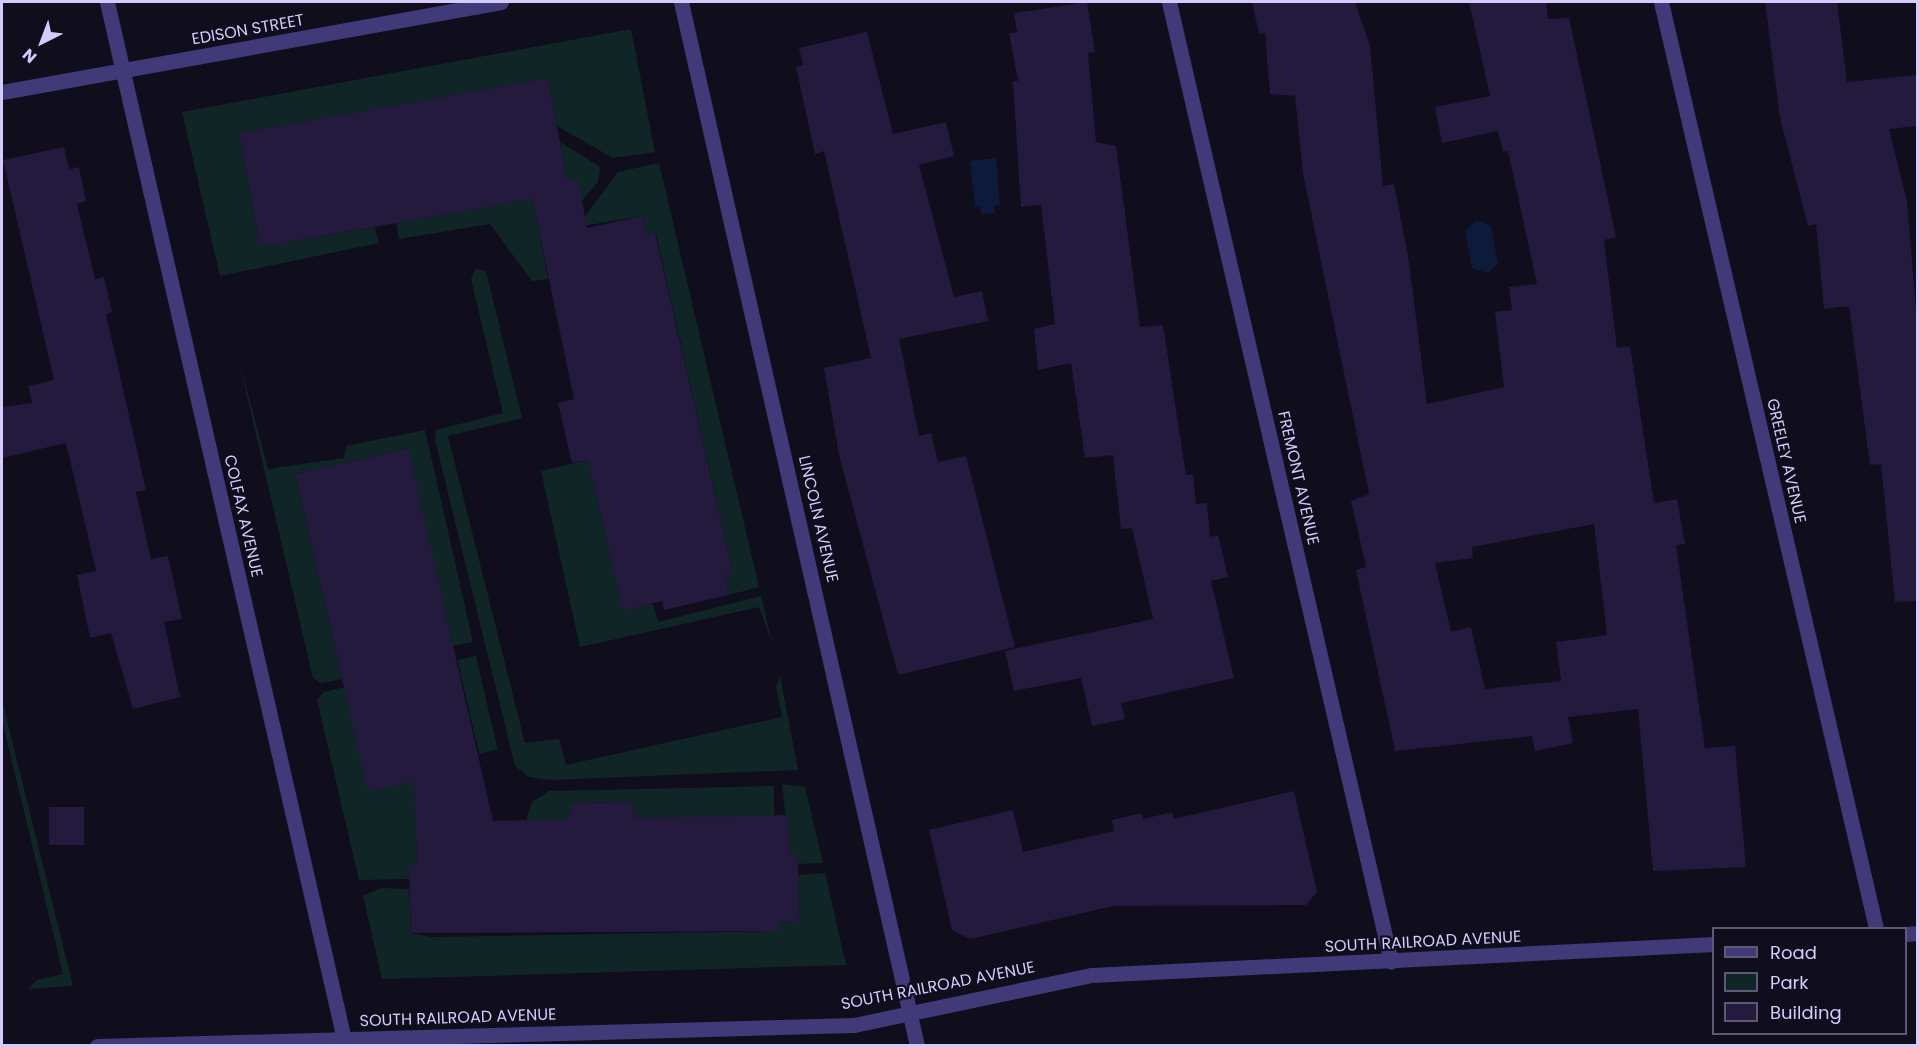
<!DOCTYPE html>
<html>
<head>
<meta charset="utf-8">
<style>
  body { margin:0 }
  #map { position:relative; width:1919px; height:1047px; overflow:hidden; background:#100d1d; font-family:Poppins,sans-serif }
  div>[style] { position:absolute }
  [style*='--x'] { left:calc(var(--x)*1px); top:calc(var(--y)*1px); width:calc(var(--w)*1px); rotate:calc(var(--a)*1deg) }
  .green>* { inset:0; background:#102626; transform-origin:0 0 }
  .water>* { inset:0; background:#0d1b3b }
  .building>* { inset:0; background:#231a3d; transform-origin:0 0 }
  .minor>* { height:15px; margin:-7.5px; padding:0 7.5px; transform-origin:7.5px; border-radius:7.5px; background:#413a79 }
  .tertiary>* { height:15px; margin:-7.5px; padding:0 7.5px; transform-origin:7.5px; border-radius:7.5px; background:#413a79 }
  span { translate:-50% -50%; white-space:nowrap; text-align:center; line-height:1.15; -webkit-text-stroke:4.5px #100d1d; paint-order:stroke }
  .street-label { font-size:16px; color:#d4cbfc }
  .frame { position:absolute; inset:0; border:3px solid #d4cbfc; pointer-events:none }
  .legend { position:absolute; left:1712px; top:927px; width:195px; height:108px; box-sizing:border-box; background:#100d1d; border:2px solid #5e5976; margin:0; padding:8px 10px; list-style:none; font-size:18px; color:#d4cbfc }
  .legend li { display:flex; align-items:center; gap:12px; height:30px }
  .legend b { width:30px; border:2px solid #5e5976 }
  .north { position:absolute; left:12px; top:12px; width:60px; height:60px; -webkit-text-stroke:4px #100d1d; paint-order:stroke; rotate:222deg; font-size:16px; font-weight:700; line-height:24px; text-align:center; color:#d4cbfc }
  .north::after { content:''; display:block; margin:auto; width:21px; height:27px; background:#d4cbfc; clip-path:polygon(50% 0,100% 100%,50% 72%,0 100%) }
</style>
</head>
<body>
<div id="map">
  <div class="green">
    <i style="clip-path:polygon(631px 29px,655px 152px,613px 158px,557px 126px,548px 78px,239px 133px,260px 247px,375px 227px,379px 243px,220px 276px,182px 112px)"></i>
    <i style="clip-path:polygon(560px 142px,600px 167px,598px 182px,574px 210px,578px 179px,567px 180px)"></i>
    <i style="clip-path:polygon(659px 163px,759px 587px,729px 595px,725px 574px,733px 573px,656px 234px,647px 235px,642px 216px,577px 227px,618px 172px)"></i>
    <i style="clip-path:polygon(532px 199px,548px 279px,532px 281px,490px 224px,399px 239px,396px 223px)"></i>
    <i style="clip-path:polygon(476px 268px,486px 272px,522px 418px,448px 436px,525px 743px,559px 739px,566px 765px,782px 717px,776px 687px,780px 675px,798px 770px,550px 780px,529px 777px,515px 766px,435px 440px,436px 430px,503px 413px,471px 279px)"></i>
    <i style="clip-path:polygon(237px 353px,268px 469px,344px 458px,346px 446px,425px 430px,473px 642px,453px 646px,407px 448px,295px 474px,342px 679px,321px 683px,313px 678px)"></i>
    <i style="clip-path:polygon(588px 460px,623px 610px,653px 604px,658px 622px,761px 596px,772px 643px,759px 607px,580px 647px,541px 471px)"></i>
    <i style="left:476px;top:656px;width:96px;height:19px;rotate:77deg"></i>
    <i style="clip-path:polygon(345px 687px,414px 770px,417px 866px,409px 866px,409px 879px,359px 880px,317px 700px,324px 692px)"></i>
    <i style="clip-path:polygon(2px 700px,73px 986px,28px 989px,37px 980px,63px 974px,2px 720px)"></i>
    <i style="clip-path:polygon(782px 784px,805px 787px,823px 863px,798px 864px,790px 855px)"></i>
    <i style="clip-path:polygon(774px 786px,774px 816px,634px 818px,633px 802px,570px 803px,570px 819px,526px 820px,532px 802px,549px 791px)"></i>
    <i style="clip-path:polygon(825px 873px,846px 965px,382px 979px,363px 896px,381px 888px,409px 889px,411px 933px,431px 937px,778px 931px,779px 923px,799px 922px,798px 875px)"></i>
  </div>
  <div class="water">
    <i style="clip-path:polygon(996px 158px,1000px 205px,994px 206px,995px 213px,981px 214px,980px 207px,975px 207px,970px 161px)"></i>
    <i style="clip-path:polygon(1477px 220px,1491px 226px,1498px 264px,1488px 273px,1472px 268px,1465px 231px)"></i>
  </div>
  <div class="building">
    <i style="clip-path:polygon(1087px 2px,1095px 52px,1088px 53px,1096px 142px,1116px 146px,1140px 327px,1163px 325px,1186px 475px,1193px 474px,1196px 504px,1207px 503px,1210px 537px,1218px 535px,1228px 577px,1211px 581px,1234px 678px,1121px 703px,1125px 719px,1092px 726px,1081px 678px,1014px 691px,1005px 651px,1153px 619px,1132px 528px,1121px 529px,1113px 455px,1085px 458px,1071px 363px,1038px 370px,1034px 329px,1055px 324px,1041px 205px,1021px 207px,1013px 81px,1018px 81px,1009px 33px,1017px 32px,1014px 13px)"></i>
    <i style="clip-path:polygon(evenodd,1252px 2px,1355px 2px,1370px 46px,1383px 186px,1394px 184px,1408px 255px,1427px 404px,1504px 387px,1495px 312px,1512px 310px,1509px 287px,1537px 284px,1508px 151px,1503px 152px,1498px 131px,1442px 143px,1435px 107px,1490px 96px,1469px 2px,1546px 2px,1548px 19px,1569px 18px,1616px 237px,1604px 240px,1617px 348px,1630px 346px,1654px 503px,1677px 499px,1685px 544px,1676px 545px,1705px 748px,1735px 746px,1746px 867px,1653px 871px,1638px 709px,1568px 717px,1573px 743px,1535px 751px,1532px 736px,1395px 751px,1356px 570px,1366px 567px,1351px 501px,1369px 494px,1303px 174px,1295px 96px,1270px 94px,1265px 33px,1259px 34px,1252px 2px,1594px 524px,1607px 635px,1556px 642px,1561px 681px,1485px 689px,1471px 627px,1451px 632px,1435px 563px,1473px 558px,1472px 547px,1594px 524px)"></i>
    <i style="clip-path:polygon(1765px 2px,1837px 2px,1847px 82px,1917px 75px,1917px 126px,1889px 129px,1907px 201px,1917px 322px,1917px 601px,1895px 602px,1881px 464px,1870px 465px,1849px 306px,1824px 309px,1816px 224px,1808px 226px,1780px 118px)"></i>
    <i style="clip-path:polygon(867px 32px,893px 134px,946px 122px,954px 156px,919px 165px,954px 297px,982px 291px,988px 321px,899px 339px,919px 436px,931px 433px,938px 462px,966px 456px,1015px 647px,898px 675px,839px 455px,824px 368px,871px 358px,824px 151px,815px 154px,796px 67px,803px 65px,799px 48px)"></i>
    <i style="clip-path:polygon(548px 78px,567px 180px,578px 179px,587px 228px,642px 216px,647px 235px,655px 233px,733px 573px,725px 574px,729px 595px,664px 610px,662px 601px,623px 611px,588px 460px,572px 463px,558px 403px,574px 399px,532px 199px,260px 247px,239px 133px)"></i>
    <i style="clip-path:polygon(64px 147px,69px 169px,79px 167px,86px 201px,77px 204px,95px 279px,104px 277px,112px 312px,106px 314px,146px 490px,136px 492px,151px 559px,168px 556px,182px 619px,164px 622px,180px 697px,133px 709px,111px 633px,90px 638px,77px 575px,96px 571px,66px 443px,2px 458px,2px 407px,32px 403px,28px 386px,54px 380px,3px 160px)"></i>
    <i style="clip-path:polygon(408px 448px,493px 821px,570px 819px,570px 803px,633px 802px,634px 818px,789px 815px,790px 855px,798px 855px,799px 922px,779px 923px,779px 931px,411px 933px,409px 866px,417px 866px,414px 781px,368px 792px,295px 474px)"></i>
    <i style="clip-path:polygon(1294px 791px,1317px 892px,1306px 905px,1113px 906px,970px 939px,952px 930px,929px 830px,1013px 810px,1023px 852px,1114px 831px,1112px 820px,1142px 813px,1143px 819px,1172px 812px,1174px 819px)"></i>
    <i style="left:84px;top:807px;width:38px;height:35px;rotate:90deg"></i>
  </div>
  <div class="minor">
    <i style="--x:107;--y:2;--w:1064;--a:77.13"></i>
    <i style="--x:1169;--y:2;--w:985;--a:76.98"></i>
    <i style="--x:1661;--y:2;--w:951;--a:76.93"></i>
    <i style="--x:2;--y:92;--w:507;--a:-10.22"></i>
    <i style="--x:1906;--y:934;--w:12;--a:-5"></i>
    <i style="--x:97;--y:1046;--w:757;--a:-1.59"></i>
    <i style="--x:854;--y:1025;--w:243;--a:-11.9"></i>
    <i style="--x:1092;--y:975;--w:623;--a:-2.85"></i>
  </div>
  <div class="tertiary">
    <i style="--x:681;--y:2;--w:1070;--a:77.26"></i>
  </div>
  <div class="street-label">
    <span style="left:248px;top:30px;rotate:-10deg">EDISON STREET</span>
    <span style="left:1786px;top:461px;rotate:77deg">GREELEY AVENUE</span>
    <span style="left:1298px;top:478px;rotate:77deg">FREMONT AVENUE</span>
    <span style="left:243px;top:516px;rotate:77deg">COLFAX AVENUE</span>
    <span style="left:818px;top:519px;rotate:77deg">LINCOLN AVENUE</span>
    <span style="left:1423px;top:942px;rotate:-3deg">SOUTH RAILROAD AVENUE</span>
    <span style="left:938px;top:986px;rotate:-11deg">SOUTH RAILROAD AVENUE</span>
    <span style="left:458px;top:1018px;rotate:-2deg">SOUTH RAILROAD AVENUE</span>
  </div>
  <div class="frame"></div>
  <ul class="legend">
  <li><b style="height:8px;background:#413a79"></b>Road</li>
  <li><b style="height:16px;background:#102626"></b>Park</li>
  <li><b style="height:16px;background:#231a3d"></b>Building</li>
  </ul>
  <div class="north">N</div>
</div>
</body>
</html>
